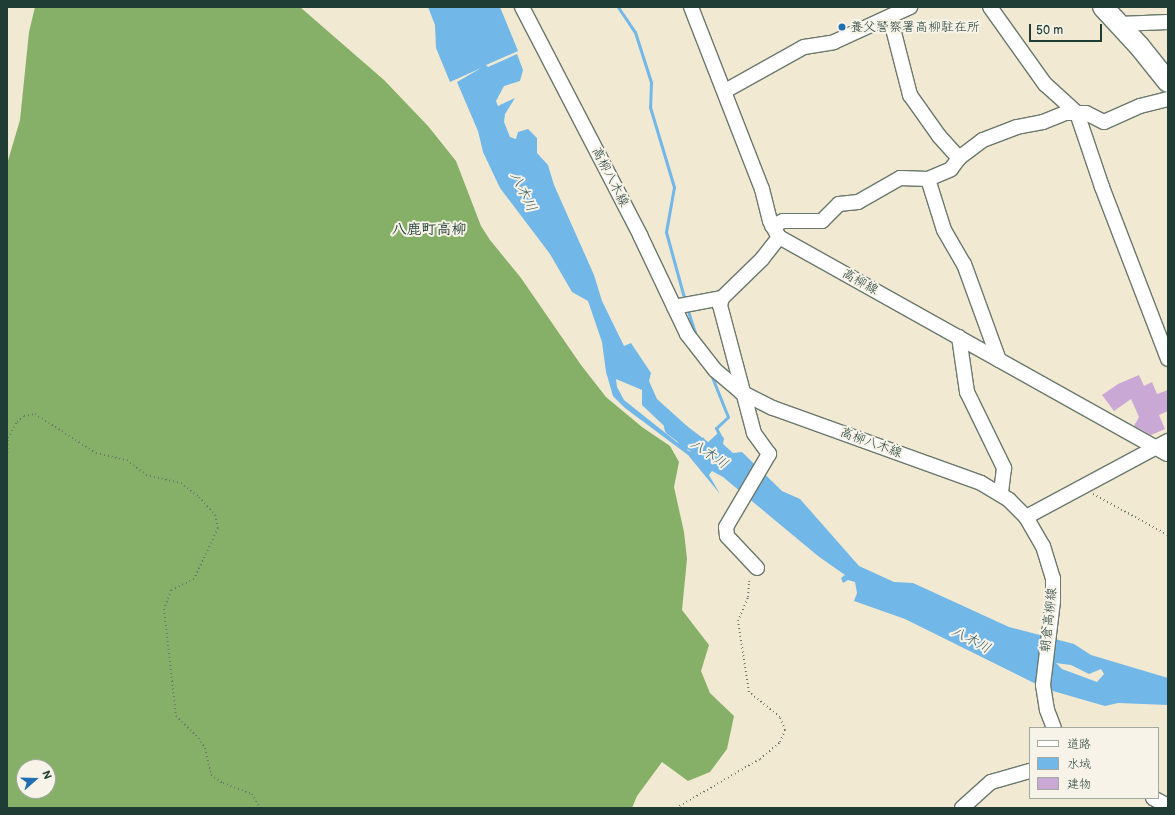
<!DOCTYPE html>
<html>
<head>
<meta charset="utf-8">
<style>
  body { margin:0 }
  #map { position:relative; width:1175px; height:815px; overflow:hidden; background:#f2e9d3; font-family:"Balsamiq Sans","Klee One",sans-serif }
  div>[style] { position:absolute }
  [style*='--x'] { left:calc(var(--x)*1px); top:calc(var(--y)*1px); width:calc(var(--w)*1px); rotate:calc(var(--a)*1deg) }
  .forest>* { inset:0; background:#86b067 }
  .water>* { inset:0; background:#71b7e8 }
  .stream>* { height:3px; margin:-1.5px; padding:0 1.5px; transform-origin:1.5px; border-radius:1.5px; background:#71b7e8 }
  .river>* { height:18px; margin:-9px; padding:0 9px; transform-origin:9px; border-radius:9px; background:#71b7e8 }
  .building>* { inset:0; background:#caa8d6 }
  .path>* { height:2px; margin-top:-1px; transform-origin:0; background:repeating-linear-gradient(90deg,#69796c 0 1px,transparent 0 4px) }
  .roads { filter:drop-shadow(1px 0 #69796c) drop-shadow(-1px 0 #69796c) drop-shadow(0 1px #69796c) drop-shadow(0 -1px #69796c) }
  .minor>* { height:14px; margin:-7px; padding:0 7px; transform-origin:7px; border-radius:7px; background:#fff }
  .highway>* { height:20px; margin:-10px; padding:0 10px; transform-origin:10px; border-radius:10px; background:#fff }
  .dots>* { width:11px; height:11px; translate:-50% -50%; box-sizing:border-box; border:2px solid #f7f3e8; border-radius:50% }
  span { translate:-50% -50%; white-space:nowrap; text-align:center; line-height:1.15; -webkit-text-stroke:4px #f7f3e8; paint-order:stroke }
  .poi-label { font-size:13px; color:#1f3d34 }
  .left { translate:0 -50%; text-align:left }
  .street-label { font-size:13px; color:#1f3d34 }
  .water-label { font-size:14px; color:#345c61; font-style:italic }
  .quarter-label { font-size:15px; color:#1f3d34; font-weight:700 }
  .frame { position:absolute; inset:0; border:8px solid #1f3d34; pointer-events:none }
  .legend { position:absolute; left:1029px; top:727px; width:130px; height:72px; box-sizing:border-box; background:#f7f3e8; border:1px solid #a1aaa0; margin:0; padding:5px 7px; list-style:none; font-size:12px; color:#1f3d34 }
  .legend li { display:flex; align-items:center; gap:8px; height:20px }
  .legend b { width:20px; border:1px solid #a1aaa0 }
  .north { position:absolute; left:16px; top:759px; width:40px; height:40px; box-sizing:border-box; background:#f7f3e8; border:1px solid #a1aaa0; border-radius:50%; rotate:70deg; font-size:11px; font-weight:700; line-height:16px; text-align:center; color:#1f3d34 }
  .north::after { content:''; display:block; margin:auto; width:14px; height:18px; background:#1f6fb2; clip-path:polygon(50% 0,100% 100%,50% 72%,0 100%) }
  .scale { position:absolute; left:1029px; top:24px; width:73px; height:18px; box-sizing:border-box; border:2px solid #1f3d34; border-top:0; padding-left:5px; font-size:12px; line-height:14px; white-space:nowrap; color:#1f3d34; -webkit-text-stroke:3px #f7f3e8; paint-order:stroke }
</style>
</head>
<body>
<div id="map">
  <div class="forest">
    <i style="clip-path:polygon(evenodd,35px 7px,300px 7px,384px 80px,428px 126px,456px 161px,481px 226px,490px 240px,521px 278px,581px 365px,606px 397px,642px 427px,670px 446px,679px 462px,674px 487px,684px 532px,687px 559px,682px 610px,709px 645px,701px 671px,710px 693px,734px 716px,727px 749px,710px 772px,688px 781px,662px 762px,637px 796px,632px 808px,7px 808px,7px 164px,20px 120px,29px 32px,35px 7px,24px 767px,48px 767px,48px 791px,24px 791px,24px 767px)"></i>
  </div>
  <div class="water">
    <i style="clip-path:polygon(evenodd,428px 7px,500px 7px,518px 51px,486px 65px,488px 67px,517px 54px,523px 70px,520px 81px,504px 86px,496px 101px,498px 106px,515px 98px,505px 114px,504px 122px,510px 137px,516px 139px,518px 132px,528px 129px,537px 138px,537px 153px,548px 165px,554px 185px,594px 275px,602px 301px,624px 346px,631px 343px,651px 373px,649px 381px,657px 399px,688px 427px,687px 430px,693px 435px,693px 443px,687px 450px,691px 452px,704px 437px,705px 445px,718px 433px,724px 438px,723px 444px,733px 453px,742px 452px,782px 491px,800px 499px,859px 566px,894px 582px,913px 583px,1009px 627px,1074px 644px,1091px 655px,1168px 678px,1168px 705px,1118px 703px,1105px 706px,1046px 689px,905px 619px,854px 601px,857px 593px,855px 582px,848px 580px,843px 583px,841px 578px,845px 575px,818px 556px,723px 477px,712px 471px,709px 475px,720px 494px,688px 455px,625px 408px,613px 396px,606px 372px,602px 342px,588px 301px,572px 292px,550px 254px,500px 188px,483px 152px,478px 131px,457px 82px,481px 68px,450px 82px,436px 48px,435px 25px,428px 7px,616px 379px,642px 390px,642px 405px,679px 440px,678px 443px,624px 400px,617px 387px,616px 379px,428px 7px,1056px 663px,1071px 665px,1089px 674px,1101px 669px,1104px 674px,1097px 682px,1062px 669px,1056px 663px)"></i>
  </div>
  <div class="stream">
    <i style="--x:618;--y:7;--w:30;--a:56"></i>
    <i style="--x:635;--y:32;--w:52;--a:72.3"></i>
    <i style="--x:651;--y:82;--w:25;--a:92"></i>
    <i style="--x:650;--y:107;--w:84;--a:73.3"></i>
    <i style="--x:674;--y:187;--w:46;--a:100.1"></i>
    <i style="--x:666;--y:232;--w:72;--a:74.6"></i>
    <i style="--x:687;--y:308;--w:26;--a:72"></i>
    <i style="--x:710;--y:372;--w:48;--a:68.2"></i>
    <i style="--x:728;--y:417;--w:16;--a:137"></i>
    <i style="--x:716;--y:428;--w:11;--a:63"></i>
  </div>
  <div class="river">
    <i style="--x:673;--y:427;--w:55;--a:36.9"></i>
  </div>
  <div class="building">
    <i style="clip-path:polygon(1139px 375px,1144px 386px,1152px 382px,1157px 394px,1168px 390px,1168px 411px,1159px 415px,1165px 429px,1151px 435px,1134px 426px,1139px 417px,1131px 399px,1114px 411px,1102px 395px,1118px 384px)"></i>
  </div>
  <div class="path">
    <i style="--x:7;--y:457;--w:19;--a:-87"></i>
    <i style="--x:8;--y:438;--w:18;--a:-61"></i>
    <i style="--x:17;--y:422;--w:9;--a:-41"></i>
    <i style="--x:24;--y:416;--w:11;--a:-10"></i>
    <i style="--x:35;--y:414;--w:72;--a:32.6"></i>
    <i style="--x:96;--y:453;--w:32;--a:13"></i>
    <i style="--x:127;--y:460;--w:24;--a:38"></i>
    <i style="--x:146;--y:475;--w:36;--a:13"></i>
    <i style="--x:181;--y:483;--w:23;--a:38"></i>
    <i style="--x:199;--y:497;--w:24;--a:48"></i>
    <i style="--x:215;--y:515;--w:13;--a:77"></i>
    <i style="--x:218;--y:528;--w:56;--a:115.2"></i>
    <i style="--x:194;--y:579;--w:25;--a:154"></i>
    <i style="--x:171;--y:590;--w:20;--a:110"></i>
    <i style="--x:164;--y:609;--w:108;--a:83.6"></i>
    <i style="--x:176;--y:716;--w:28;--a:44"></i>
    <i style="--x:196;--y:735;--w:16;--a:55"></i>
    <i style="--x:205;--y:748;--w:28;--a:77"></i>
    <i style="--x:211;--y:775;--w:14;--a:34"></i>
    <i style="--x:223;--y:783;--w:31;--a:21"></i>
    <i style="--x:252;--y:794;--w:16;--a:60"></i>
    <i style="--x:1093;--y:494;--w:85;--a:28.7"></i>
    <i style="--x:676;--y:808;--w:97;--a:-30.3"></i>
    <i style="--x:760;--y:759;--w:26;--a:-40"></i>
    <i style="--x:780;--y:742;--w:13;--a:-67"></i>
    <i style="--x:785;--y:730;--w:14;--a:-111"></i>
    <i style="--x:780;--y:717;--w:40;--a:-141"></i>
    <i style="--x:749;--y:692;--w:72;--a:-98.8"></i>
    <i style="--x:738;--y:621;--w:26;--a:-67"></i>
    <i style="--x:748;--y:597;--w:15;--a:-86"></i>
    <i style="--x:749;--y:582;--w:4;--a:-63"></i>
  </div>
  <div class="roads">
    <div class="minor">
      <i style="--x:522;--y:7;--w:257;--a:62.6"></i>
      <i style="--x:640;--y:235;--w:110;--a:64.6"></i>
      <i style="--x:687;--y:334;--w:46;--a:52.1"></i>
      <i style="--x:715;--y:370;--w:34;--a:40"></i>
      <i style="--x:741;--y:392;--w:36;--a:27"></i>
      <i style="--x:773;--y:408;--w:221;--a:19.8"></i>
      <i style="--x:981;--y:483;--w:33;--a:31"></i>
      <i style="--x:1009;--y:500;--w:24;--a:45"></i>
      <i style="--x:1026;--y:517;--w:34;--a:60"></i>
      <i style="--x:1043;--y:546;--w:34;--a:73"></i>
      <i style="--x:1053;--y:578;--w:23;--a:90"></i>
      <i style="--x:1053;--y:601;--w:85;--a:96.8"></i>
      <i style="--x:1043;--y:685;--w:25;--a:81"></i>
      <i style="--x:1047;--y:710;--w:19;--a:69"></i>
      <i style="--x:691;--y:7;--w:195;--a:68.7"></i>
      <i style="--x:762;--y:189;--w:33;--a:76"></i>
      <i style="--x:770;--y:221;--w:18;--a:61"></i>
      <i style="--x:779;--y:237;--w:445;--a:29.2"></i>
      <i style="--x:990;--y:7;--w:95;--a:54.5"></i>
      <i style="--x:1045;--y:84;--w:43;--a:42.2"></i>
      <i style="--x:1077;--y:113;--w:78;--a:71.3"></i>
      <i style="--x:1102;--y:187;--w:184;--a:69"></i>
      <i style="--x:890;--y:17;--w:81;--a:75.6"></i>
      <i style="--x:910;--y:95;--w:50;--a:54.7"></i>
      <i style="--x:939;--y:136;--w:30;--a:48"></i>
      <i style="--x:1119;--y:24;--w:49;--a:-2.3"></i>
      <i style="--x:725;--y:91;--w:90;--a:-29.1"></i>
      <i style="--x:804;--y:47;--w:30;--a:-9"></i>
      <i style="--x:834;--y:42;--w:84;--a:-24.7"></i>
      <i style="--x:928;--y:179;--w:53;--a:72.6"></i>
      <i style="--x:944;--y:230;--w:39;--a:60"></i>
      <i style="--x:964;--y:264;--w:102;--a:70"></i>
      <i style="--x:772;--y:226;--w:12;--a:-24"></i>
      <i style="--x:783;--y:221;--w:39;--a:0"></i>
      <i style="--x:822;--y:221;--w:24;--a:-45"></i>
      <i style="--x:839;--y:204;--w:19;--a:-6"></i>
      <i style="--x:858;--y:202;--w:48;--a:-29.7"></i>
      <i style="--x:900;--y:178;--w:28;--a:2"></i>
      <i style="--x:928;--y:179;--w:25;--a:-23"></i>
      <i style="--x:951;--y:169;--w:14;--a:-54"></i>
      <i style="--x:959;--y:158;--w:30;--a:-37"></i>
      <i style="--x:983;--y:140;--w:36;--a:-21"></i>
      <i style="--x:1017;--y:127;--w:26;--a:-11"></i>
      <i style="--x:1043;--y:122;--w:24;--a:-22"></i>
      <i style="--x:1065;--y:113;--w:21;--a:0"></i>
      <i style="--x:1086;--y:113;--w:20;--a:27"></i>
      <i style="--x:1104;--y:122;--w:39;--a:-24"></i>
      <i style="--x:1140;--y:106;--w:29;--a:-14"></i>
      <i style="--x:674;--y:307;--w:49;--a:-10.6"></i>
      <i style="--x:959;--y:337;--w:56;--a:81.7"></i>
      <i style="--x:967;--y:392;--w:85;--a:64"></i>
      <i style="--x:1004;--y:468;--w:26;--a:97"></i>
      <i style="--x:1026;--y:517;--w:161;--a:-28.2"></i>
      <i style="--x:757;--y:568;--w:44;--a:-133.2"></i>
      <i style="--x:727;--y:536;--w:9;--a:-96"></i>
      <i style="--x:726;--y:527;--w:85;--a:-59.5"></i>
      <i style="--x:769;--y:454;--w:26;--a:-126"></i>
      <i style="--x:754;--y:433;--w:132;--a:-104.9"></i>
      <i style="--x:720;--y:305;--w:7;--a:-74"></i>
      <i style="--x:722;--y:298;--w:56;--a:-44.3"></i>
      <i style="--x:762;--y:259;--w:28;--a:-52"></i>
      <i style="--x:1153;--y:798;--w:17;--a:28"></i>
      <i style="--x:962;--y:808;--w:39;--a:-42"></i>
      <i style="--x:991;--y:782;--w:41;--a:-15.8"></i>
    </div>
    <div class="highway">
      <i style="--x:1103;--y:7;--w:54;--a:47.2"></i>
      <i style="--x:1140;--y:47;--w:45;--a:51.3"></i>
    </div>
  </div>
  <div class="dots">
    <i style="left:842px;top:27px;background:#1f6fb2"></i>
  </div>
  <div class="poi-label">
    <span class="left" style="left:850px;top:27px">養父警察署高柳駐在所</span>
  </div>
  <div class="street-label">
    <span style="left:610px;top:177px;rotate:63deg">高柳八木線</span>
    <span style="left:860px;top:282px;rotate:29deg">高柳線</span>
    <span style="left:871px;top:443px;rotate:20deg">高柳八木線</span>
    <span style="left:1049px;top:620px;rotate:-84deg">朝倉高柳線</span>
  </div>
  <div class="water-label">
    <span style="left:523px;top:192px;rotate:64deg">八木川</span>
    <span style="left:709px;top:454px;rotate:34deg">八木川</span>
    <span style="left:971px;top:640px;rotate:28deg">八木川</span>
  </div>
  <div class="quarter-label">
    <span style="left:429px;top:230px">八鹿町高柳</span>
  </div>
  <div class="frame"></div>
  <ul class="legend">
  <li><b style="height:5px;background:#fff"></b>道路</li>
  <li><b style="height:11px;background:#71b7e8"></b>水域</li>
  <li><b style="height:11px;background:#caa8d6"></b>建物</li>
  </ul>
  <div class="north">N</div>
  <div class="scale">50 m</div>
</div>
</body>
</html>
